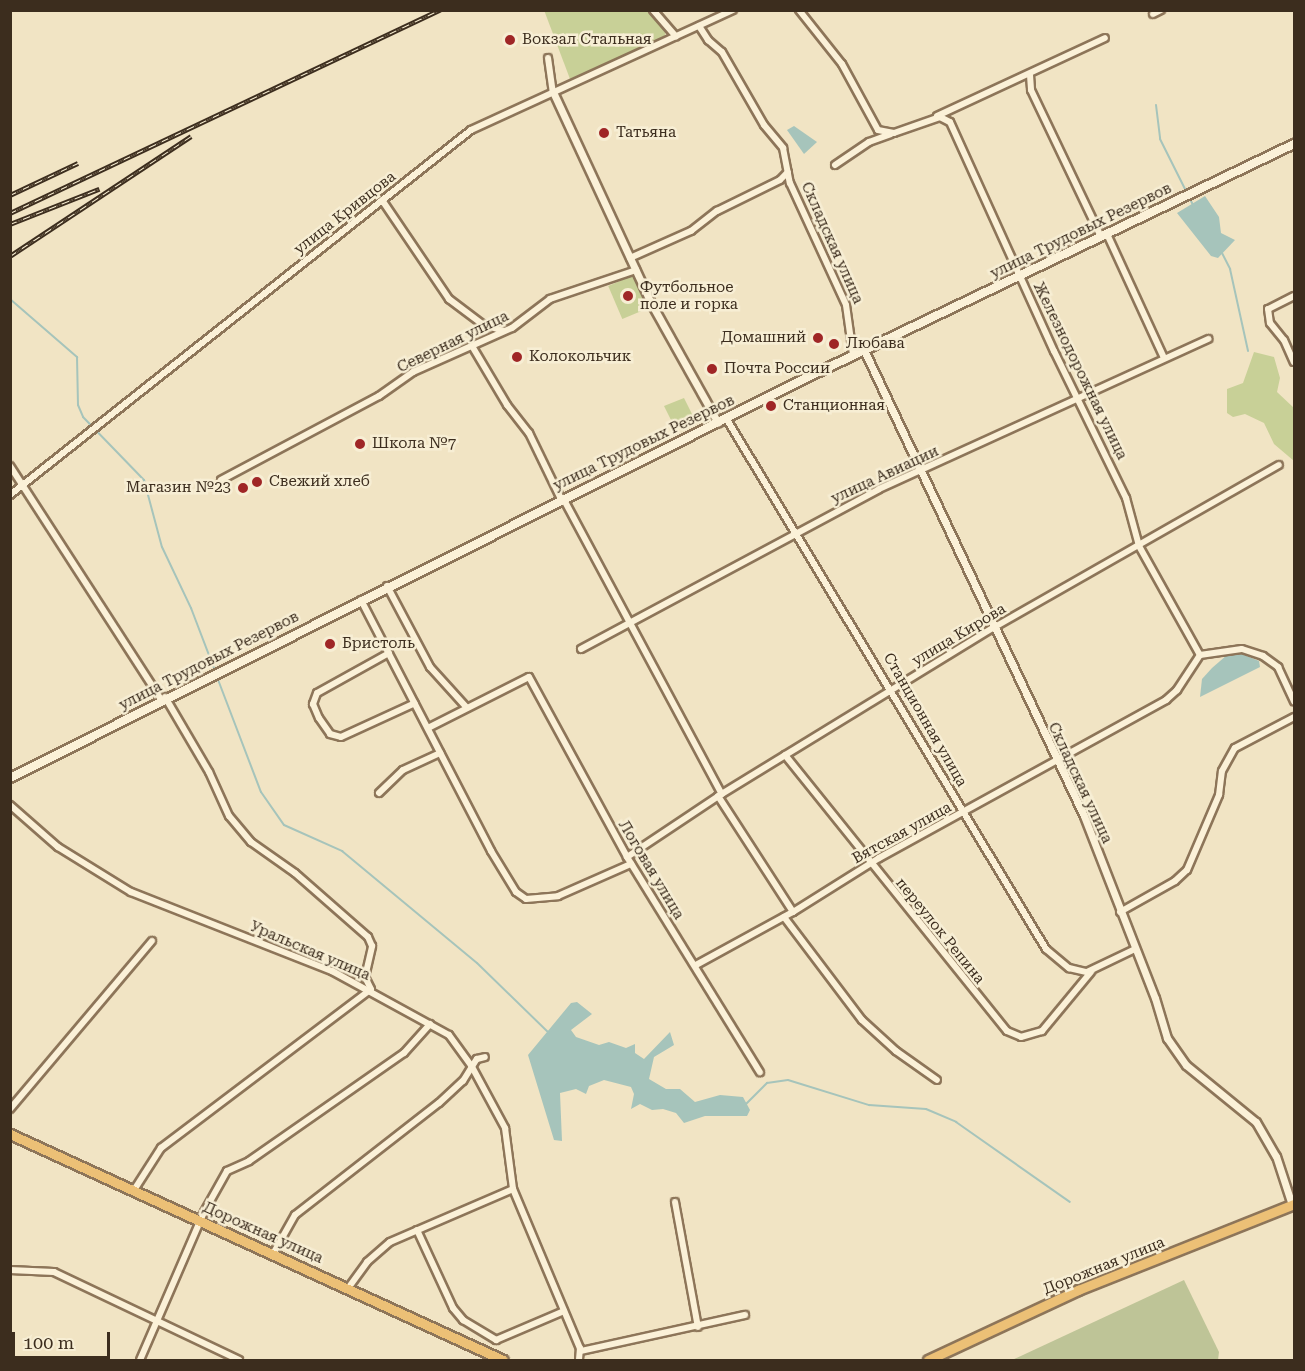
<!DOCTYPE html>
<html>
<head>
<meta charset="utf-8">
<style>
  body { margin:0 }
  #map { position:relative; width:1305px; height:1371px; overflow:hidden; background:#f1e4c4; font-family:"Roboto Serif",serif }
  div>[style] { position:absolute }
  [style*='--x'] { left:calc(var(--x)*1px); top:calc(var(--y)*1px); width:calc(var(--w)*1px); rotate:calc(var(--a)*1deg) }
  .green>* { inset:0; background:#c8d097; transform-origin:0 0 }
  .cemetery>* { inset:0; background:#bec497 }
  .water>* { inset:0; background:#a6c4bb }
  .stream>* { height:2px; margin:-1px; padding:0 1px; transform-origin:1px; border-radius:1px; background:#a6c4bb }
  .roads { filter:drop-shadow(2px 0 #8d7559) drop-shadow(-2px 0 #8d7559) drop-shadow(0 2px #8d7559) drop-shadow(0 -2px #8d7559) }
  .minor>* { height:6px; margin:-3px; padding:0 3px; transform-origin:3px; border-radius:3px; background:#fbf1d8 }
  .tertiary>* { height:7px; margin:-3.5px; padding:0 3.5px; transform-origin:3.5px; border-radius:3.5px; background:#fbf1d8 }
  .secondary>* { height:8px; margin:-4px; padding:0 4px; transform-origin:4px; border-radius:4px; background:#fbf1d8 }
  .trunk>* { height:9px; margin:-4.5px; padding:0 4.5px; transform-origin:4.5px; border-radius:4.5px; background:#ecc076 }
  .rail>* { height:4.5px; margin-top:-2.25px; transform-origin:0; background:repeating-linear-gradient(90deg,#f7eed4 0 7px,#3c2d1e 0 14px); box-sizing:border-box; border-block:2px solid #3c2d1e }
  .dots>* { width:16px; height:16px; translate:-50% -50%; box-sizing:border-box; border:3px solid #f7eed4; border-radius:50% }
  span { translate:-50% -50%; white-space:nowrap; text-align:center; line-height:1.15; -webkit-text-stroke:5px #f7eed4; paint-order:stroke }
  .poi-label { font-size:15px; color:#3c2d1e }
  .left { translate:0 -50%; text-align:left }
  .right { translate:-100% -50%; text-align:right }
  .street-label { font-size:15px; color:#3c2d1e }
  .frame { position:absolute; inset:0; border:12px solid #3c2d1e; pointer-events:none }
  .scale { position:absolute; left:12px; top:1332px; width:98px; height:27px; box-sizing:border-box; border:3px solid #3c2d1e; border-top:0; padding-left:8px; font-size:18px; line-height:21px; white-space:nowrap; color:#3c2d1e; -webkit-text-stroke:4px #f7eed4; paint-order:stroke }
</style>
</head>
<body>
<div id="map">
  <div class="green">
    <i style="clip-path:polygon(544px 10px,648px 11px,666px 32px,664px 37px,570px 79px)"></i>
    <i style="left:634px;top:275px;width:36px;height:28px;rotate:67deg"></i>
    <i style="clip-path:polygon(1254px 352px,1274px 357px,1280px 378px,1277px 392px,1294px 408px,1294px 461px,1274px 444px,1264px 423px,1245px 414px,1233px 417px,1227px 413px,1227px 389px,1243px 383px)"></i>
    <i style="clip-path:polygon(684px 398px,693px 416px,691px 422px,675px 428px,664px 406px)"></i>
  </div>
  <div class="cemetery">
    <i style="clip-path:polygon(1184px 1280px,1219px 1352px,1218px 1360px,1012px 1360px)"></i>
  </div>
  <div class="water">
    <i style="clip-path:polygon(794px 126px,817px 142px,804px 154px,787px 130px)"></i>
    <i style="clip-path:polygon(1205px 196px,1219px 217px,1221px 233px,1235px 240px,1218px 258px,1211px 256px,1177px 213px)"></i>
    <i style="clip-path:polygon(1242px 654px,1259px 661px,1260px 667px,1200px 697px,1202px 679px,1212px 668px,1227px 655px)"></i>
    <i style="clip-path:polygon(577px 1002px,592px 1014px,571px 1030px,576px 1037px,599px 1045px,609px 1042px,626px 1048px,635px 1044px,635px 1053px,644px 1059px,670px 1032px,674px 1045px,654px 1057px,649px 1079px,666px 1089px,680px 1089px,695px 1102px,720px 1095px,743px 1097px,750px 1110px,747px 1116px,705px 1116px,684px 1123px,676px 1113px,663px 1109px,652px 1110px,640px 1104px,631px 1109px,634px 1094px,631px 1087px,604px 1080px,589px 1086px,586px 1094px,576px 1089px,560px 1093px,562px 1141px,554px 1140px,528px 1055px,571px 1003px)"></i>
  </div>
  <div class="stream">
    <i style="--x:1156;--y:105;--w:34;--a:83"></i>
    <i style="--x:1160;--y:139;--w:76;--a:63.4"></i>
    <i style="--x:1222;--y:253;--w:18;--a:63"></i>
    <i style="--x:1230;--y:269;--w:84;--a:77.6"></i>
    <i style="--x:10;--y:299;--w:89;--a:40.9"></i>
    <i style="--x:77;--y:357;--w:48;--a:88.8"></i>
    <i style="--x:78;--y:405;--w:13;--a:67"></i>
    <i style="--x:83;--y:417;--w:88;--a:45.9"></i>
    <i style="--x:144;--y:480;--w:69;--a:75"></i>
    <i style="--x:162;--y:547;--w:68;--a:64.6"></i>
    <i style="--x:191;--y:608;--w:67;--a:69.1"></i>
    <i style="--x:217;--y:677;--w:123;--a:69.1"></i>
    <i style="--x:261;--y:792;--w:40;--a:55.1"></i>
    <i style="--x:284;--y:825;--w:64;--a:24.1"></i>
    <i style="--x:342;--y:851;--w:175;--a:39.7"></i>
    <i style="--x:477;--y:963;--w:100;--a:44.2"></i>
    <i style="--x:746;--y:1104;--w:30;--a:-45"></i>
    <i style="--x:767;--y:1083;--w:21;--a:-8"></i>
    <i style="--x:788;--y:1080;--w:85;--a:17.2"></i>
    <i style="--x:869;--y:1105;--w:57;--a:4"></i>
    <i style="--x:926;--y:1109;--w:33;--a:23"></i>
    <i style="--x:956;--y:1122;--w:139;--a:35.1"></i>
  </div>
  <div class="roads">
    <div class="minor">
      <i style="--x:653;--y:10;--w:35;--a:49"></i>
      <i style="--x:799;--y:10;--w:69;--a:51.5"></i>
      <i style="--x:842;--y:64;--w:75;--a:61.4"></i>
      <i style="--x:878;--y:130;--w:16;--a:11"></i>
      <i style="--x:894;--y:133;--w:49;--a:-19.2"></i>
      <i style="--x:940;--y:117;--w:11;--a:27"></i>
      <i style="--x:950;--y:122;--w:252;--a:65.6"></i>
      <i style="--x:1054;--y:351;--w:164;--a:63.9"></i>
      <i style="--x:1126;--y:498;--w:50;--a:74.8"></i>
      <i style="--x:1139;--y:546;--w:125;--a:60.8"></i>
      <i style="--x:1153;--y:14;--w:9;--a:-27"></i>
      <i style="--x:699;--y:26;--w:17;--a:57"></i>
      <i style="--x:708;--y:40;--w:18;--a:41"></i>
      <i style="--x:722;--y:52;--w:84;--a:60.1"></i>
      <i style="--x:764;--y:125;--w:30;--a:50"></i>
      <i style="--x:783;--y:148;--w:36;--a:79"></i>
      <i style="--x:790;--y:183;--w:134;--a:65.3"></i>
      <i style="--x:846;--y:305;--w:50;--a:82"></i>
      <i style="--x:548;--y:58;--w:34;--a:82"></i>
      <i style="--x:1030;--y:75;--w:15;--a:86"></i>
      <i style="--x:1031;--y:90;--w:163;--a:64.5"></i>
      <i style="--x:937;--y:116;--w:185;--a:-24.9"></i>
      <i style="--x:835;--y:165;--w:41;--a:-34.1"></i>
      <i style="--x:869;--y:142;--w:23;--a:-20"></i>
      <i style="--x:382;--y:200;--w:120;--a:55.9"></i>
      <i style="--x:449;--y:299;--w:41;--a:37.1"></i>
      <i style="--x:482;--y:324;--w:22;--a:18"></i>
      <i style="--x:1107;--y:234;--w:136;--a:65.3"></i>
      <i style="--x:630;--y:258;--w:67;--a:-23.9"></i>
      <i style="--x:691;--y:231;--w:33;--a:-38"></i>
      <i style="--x:717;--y:211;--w:70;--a:-26.2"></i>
      <i style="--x:780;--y:180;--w:11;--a:-45"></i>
      <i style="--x:1294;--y:296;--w:29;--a:153"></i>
      <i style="--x:1268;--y:309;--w:14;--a:82"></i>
      <i style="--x:1270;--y:323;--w:22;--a:51"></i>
      <i style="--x:1284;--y:340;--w:24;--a:66"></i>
      <i style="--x:472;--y:346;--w:69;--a:59.3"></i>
      <i style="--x:507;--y:405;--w:36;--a:52"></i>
      <i style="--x:529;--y:433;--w:73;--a:64.1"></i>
      <i style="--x:726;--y:418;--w:620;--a:58.93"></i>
      <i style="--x:1046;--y:949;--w:30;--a:40"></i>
      <i style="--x:1069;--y:968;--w:18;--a:13"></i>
      <i style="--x:1087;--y:972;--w:53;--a:-25.6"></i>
      <i style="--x:10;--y:466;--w:278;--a:57.1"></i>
      <i style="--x:221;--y:480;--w:179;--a:-28"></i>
      <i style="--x:379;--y:396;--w:42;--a:-35.2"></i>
      <i style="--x:413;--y:372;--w:108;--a:-24"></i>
      <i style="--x:512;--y:328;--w:48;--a:-37.3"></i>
      <i style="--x:550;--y:299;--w:91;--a:-18.6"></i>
      <i style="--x:10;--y:495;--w:588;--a:-38.37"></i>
      <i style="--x:471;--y:130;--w:288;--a:-24.6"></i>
      <i style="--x:563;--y:498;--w:336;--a:61.8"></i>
      <i style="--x:387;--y:586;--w:92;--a:62"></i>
      <i style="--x:430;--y:667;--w:55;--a:47.9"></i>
      <i style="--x:361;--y:600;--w:283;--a:62.6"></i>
      <i style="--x:491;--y:851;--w:48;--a:58.6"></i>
      <i style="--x:516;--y:892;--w:12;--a:35"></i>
      <i style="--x:526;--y:899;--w:32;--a:-5"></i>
      <i style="--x:558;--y:896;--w:80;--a:-23.7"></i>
      <i style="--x:581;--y:649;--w:338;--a:-28.2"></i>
      <i style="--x:879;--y:489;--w:362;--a:-24.5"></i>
      <i style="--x:389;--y:653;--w:82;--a:150.9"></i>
      <i style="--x:317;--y:693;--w:12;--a:110"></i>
      <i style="--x:313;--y:704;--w:15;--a:67"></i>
      <i style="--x:319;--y:718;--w:19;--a:55"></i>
      <i style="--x:330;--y:734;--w:11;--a:15"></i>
      <i style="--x:341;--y:737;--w:81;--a:-24.7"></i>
      <i style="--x:1200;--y:655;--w:42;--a:-8.1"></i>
      <i style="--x:1242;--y:649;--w:22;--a:18"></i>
      <i style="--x:1263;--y:656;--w:19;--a:36"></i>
      <i style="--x:1278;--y:667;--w:38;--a:65"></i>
      <i style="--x:428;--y:728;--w:113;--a:-26.8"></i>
      <i style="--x:529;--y:677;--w:205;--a:61.4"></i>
      <i style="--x:627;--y:857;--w:253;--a:58.3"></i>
      <i style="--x:785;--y:755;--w:354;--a:51.2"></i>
      <i style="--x:1007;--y:1031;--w:15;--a:23"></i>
      <i style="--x:1021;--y:1037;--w:22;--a:-16"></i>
      <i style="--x:1042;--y:1031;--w:77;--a:-50.3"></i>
      <i style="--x:379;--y:793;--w:33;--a:-44"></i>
      <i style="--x:403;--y:770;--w:41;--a:-24.7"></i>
      <i style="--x:718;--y:796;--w:138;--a:57.1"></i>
      <i style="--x:10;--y:805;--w:64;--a:41.2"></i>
      <i style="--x:58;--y:847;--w:86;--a:31.7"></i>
      <i style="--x:131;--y:892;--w:216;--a:21.5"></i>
      <i style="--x:332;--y:971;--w:133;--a:28.7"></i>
      <i style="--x:449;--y:1035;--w:37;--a:54"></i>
      <i style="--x:471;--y:1065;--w:72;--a:61.6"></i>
      <i style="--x:505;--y:1128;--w:62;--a:82.5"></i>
      <i style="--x:513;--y:1189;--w:173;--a:67.2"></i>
      <i style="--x:580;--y:1348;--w:12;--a:95"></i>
      <i style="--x:627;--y:857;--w:112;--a:-33.7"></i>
      <i style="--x:720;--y:795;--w:320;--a:-31.5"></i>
      <i style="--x:993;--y:628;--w:329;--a:-29.7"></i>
      <i style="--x:1120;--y:912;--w:63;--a:-29.4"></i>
      <i style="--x:1175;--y:881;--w:16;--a:-43"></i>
      <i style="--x:1187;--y:870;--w:82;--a:-66.9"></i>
      <i style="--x:1219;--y:795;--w:24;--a:-83"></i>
      <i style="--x:1222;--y:771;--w:26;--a:-61"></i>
      <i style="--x:1235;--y:748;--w:67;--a:-27.7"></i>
      <i style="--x:784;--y:917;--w:129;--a:52.9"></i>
      <i style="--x:862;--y:1020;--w:46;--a:42.4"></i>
      <i style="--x:896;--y:1051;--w:50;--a:35.3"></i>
      <i style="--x:696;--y:965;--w:111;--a:-28.7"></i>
      <i style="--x:793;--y:912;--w:102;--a:-32.1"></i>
      <i style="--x:879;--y:858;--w:328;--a:-28.8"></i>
      <i style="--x:1166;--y:700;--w:15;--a:-42"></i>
      <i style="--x:1177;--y:690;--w:42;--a:-56.7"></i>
      <i style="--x:10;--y:1109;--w:220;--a:-49.8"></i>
      <i style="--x:134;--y:1190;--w:50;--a:-57.3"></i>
      <i style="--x:161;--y:1148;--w:263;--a:-37.1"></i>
      <i style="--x:371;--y:989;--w:13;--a:-117"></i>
      <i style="--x:365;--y:977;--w:32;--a:-77"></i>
      <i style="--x:372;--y:946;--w:10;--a:-114"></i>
      <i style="--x:368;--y:937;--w:97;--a:-138.8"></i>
      <i style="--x:295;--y:873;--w:54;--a:-144.8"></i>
      <i style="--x:251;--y:842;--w:34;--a:-130"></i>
      <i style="--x:229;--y:816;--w:48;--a:-114.4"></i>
      <i style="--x:209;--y:772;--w:87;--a:-120.4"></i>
      <i style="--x:675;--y:1202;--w:127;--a:79.6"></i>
      <i style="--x:417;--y:1230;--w:86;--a:65.2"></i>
      <i style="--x:453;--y:1308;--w:16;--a:50"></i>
      <i style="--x:463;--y:1320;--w:39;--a:31"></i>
      <i style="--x:496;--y:1340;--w:74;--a:-23.1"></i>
      <i style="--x:273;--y:1254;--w:45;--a:-60.6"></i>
      <i style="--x:295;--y:1215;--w:182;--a:-37.9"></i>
      <i style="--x:439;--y:1103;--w:33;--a:-43"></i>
      <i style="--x:463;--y:1081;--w:26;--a:-58"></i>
      <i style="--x:477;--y:1059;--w:8;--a:-14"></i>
      <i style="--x:10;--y:1270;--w:44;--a:2.6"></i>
      <i style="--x:54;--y:1272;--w:205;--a:25.4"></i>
      <i style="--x:349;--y:1287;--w:31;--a:-54"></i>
      <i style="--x:367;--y:1262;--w:30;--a:-41"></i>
      <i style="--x:390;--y:1242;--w:134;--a:-23.3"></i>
      <i style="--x:581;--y:1351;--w:168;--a:-12.4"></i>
      <i style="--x:140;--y:1360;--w:161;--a:-66.6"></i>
      <i style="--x:204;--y:1212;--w:47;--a:-60.7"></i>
      <i style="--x:227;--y:1171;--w:24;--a:-24"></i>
      <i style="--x:249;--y:1161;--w:189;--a:-34.9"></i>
      <i style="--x:404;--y:1053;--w:39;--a:-48"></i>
    </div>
    <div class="tertiary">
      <i style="--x:553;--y:92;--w:233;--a:65.1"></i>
      <i style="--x:651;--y:303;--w:137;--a:60.8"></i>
      <i style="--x:864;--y:350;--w:515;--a:64.73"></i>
      <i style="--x:1084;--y:816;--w:195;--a:68.7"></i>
      <i style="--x:1155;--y:998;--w:42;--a:73.3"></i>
      <i style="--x:1167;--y:1038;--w:33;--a:55"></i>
      <i style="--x:1186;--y:1065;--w:90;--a:39.2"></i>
      <i style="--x:1256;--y:1122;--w:39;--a:60"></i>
      <i style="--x:1276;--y:1156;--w:52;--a:71.9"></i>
    </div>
    <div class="secondary">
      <i style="--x:10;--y:778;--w:886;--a:-26.68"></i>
      <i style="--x:802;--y:380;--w:546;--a:-25.63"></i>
    </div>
    <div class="trunk">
      <i style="--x:10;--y:1134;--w:542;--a:24.63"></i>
      <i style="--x:928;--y:1360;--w:166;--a:-25"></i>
      <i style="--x:1078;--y:1290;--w:232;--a:-21.7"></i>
    </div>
  </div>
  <div class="rail">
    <i style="--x:10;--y:195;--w:75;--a:-25.2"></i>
    <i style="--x:10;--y:213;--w:476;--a:-25.3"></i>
    <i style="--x:10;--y:224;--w:96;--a:-21.5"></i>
    <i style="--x:10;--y:256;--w:217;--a:-33.5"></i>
  </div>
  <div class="dots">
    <i style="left:510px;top:40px;background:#9f2626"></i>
    <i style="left:604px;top:133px;background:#9f2626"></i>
    <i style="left:628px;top:296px;background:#9f2626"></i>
    <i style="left:818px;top:338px;background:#9f2626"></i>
    <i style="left:834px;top:344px;background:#9f2626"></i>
    <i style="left:517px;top:357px;background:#9f2626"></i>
    <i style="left:712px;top:369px;background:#9f2626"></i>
    <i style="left:771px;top:406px;background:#9f2626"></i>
    <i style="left:360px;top:444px;background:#9f2626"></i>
    <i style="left:257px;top:482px;background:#9f2626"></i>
    <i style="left:243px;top:488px;background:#9f2626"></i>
    <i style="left:330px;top:644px;background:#9f2626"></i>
  </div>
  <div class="poi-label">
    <span class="left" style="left:522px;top:40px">Вокзал Стальная</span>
    <span class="left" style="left:616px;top:133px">Татьяна</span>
    <span class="left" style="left:640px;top:296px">Футбольное<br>поле и горка</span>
    <span class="right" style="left:806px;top:338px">Домашний</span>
    <span class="left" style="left:846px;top:344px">Любава</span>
    <span class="left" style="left:529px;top:357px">Колокольчик</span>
    <span class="left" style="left:724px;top:369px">Почта России</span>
    <span class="left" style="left:783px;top:406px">Станционная</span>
    <span class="left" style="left:372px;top:444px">Школа №7</span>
    <span class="left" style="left:269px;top:482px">Свежий хлеб</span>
    <span class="right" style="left:231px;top:488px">Магазин №23</span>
    <span class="left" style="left:342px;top:644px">Бристоль</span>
  </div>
  <div class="street-label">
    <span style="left:345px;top:213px;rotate:-38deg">улица Кривцова</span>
    <span style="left:1081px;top:231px;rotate:-26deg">улица Трудовых Резервов</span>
    <span style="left:832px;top:243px;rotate:66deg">Складская улица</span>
    <span style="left:453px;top:342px;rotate:-26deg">Северная улица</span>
    <span style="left:1080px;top:371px;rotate:64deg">Железнодорожная улица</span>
    <span style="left:644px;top:443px;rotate:-26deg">улица Трудовых Резервов</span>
    <span style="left:885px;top:475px;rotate:-25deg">улица Авиации</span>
    <span style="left:959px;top:635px;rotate:-31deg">улица Кирова</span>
    <span style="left:209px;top:661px;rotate:-27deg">улица Трудовых Резервов</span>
    <span style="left:925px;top:720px;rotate:60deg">Станционная улица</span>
    <span style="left:1080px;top:783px;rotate:65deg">Складская улица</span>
    <span style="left:902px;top:833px;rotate:-29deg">Вятская улица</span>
    <span style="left:651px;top:870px;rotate:59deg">Логовая улица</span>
    <span style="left:940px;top:931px;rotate:51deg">переулок Репина</span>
    <span style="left:310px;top:951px;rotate:23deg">Уральская улица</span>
    <span style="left:263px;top:1233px;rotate:24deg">Дорожная улица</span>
    <span style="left:1104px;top:1266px;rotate:-22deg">Дорожная улица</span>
  </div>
  <div class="frame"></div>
  <div class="scale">100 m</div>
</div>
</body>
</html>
